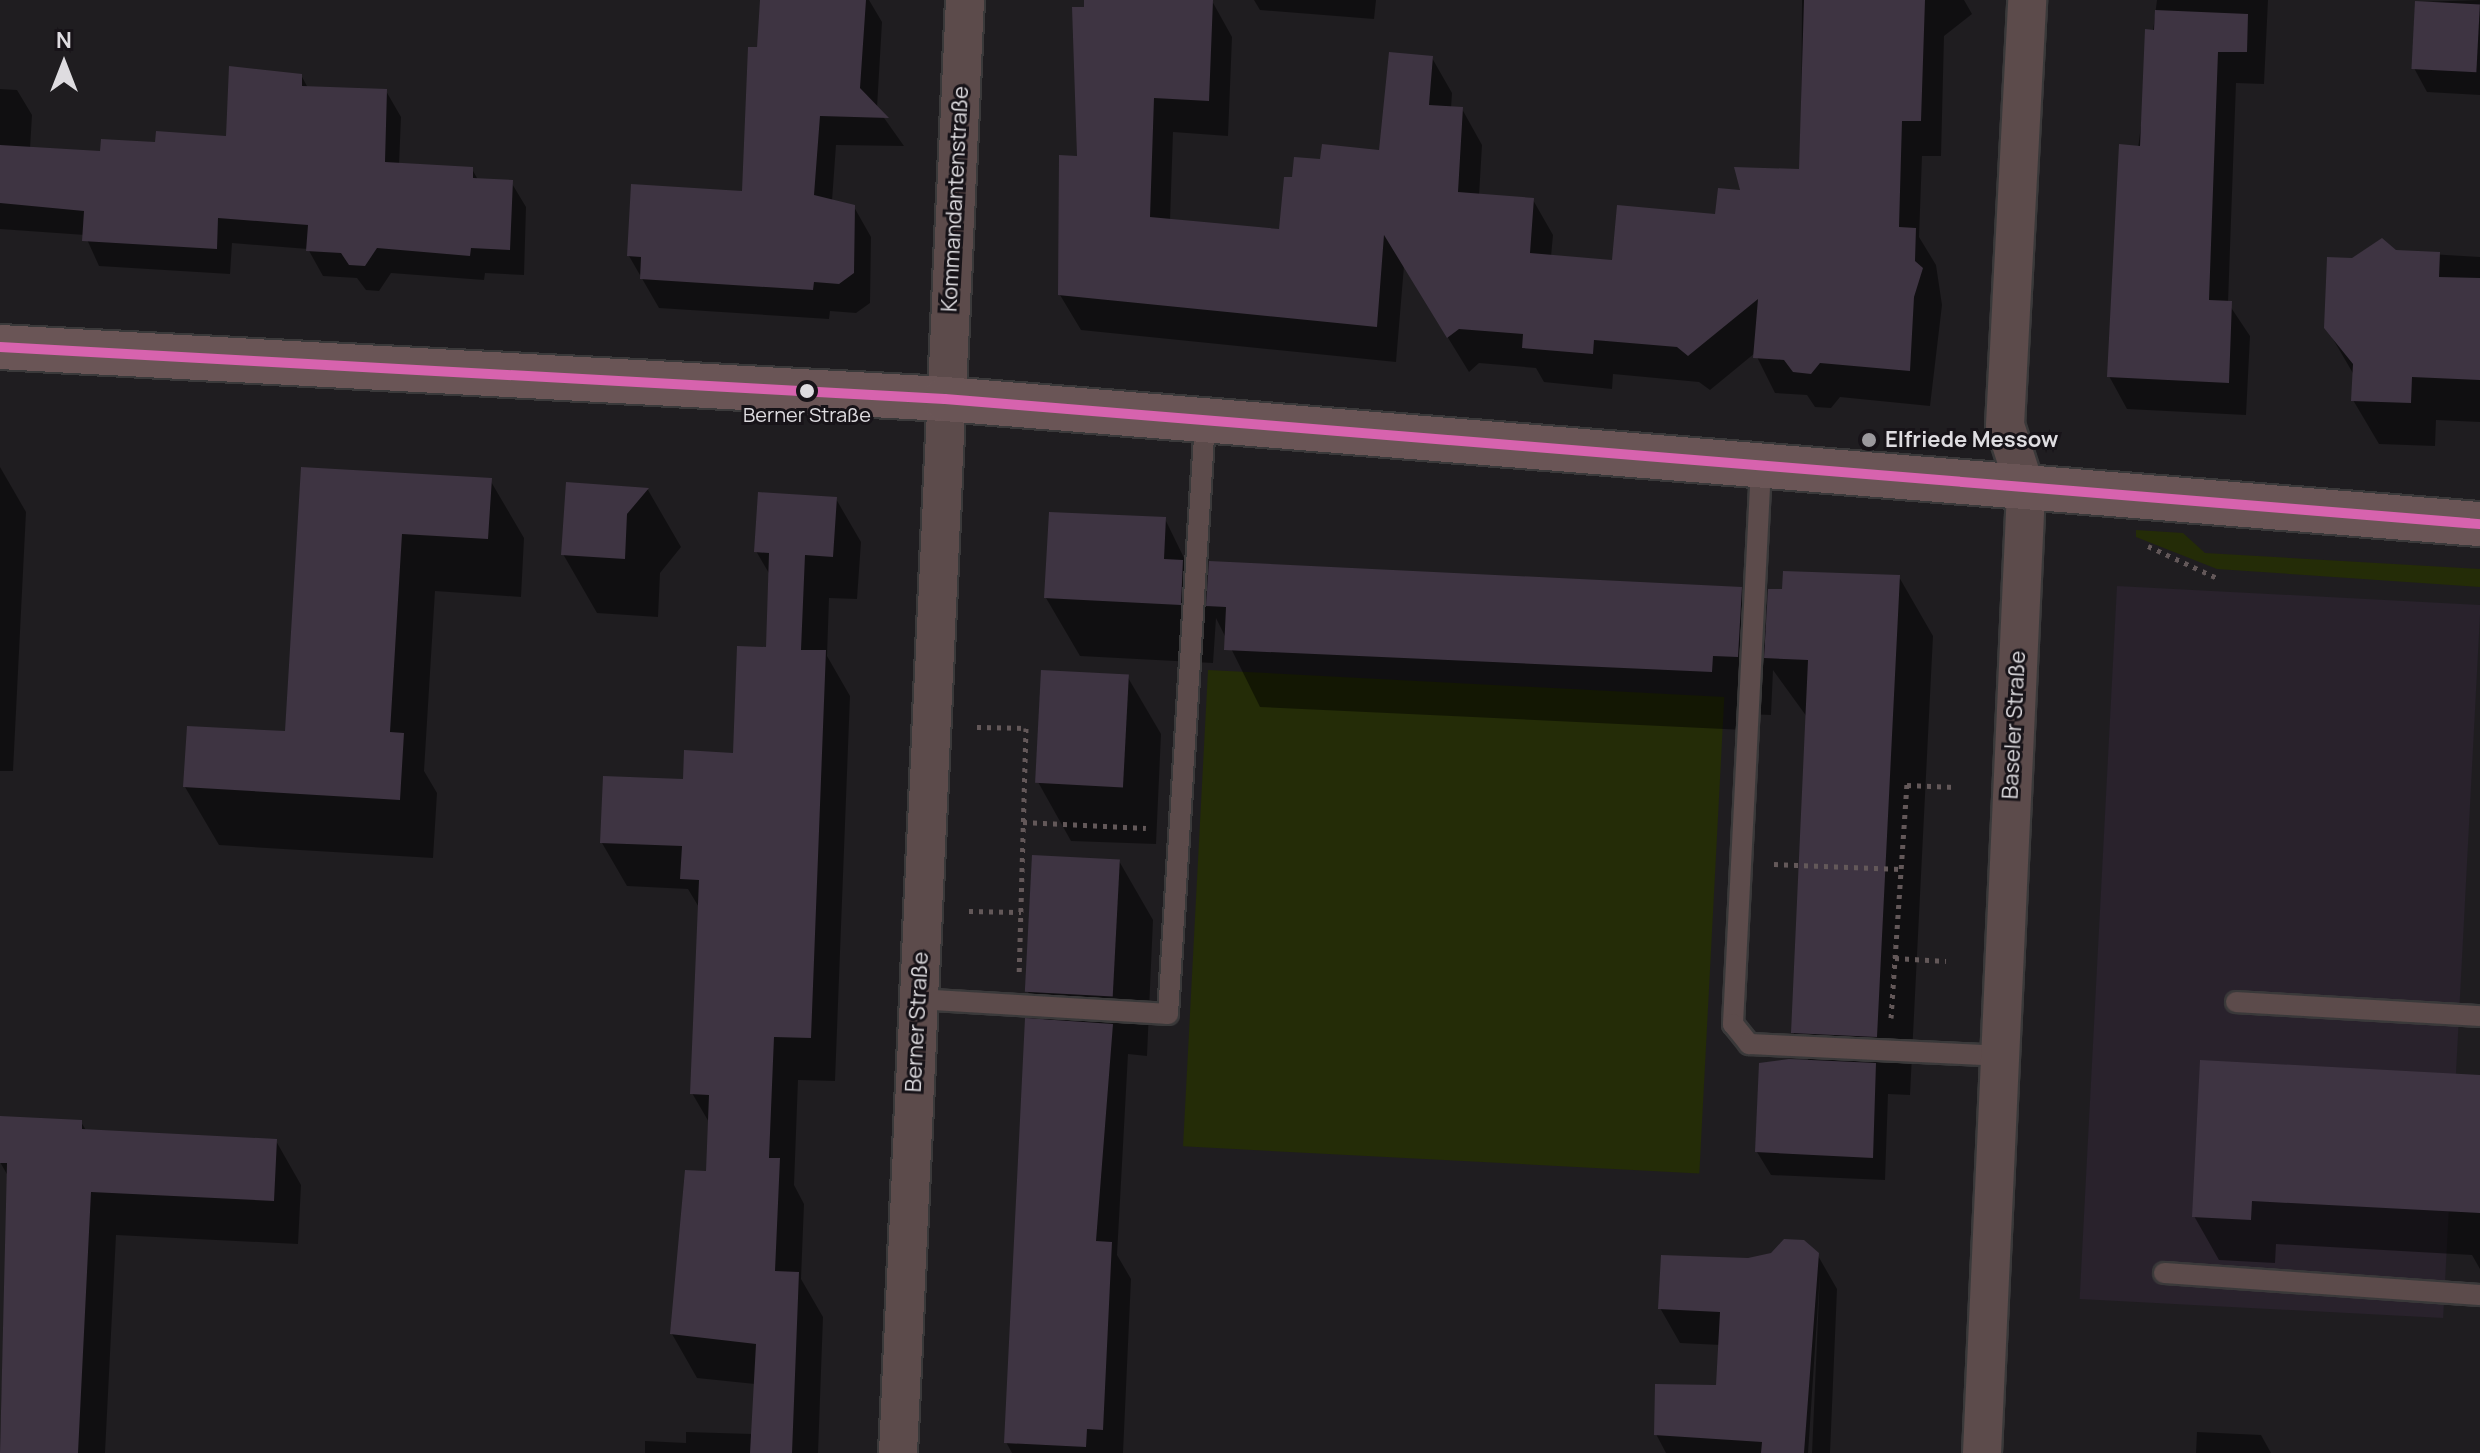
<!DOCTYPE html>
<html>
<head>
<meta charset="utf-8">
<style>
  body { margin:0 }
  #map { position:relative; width:2480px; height:1453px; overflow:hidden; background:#1f1d20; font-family:Manrope,sans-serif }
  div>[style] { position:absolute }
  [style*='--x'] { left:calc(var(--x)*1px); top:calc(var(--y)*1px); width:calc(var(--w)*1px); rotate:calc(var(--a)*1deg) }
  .built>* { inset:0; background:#29222c; transform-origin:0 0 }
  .green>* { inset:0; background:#242c07; transform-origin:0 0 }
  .shadow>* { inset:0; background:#0007 }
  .building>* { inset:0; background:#3e3442; transform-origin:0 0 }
  .path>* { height:5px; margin-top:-2.5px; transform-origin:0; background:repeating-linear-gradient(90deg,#635859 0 4px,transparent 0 10px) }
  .roads { filter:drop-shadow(2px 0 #3a393a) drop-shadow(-2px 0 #3a393a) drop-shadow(0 2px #3a393a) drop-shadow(0 -2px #3a393a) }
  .lane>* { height:20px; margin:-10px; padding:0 10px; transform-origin:10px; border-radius:10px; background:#5c4b4b }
  .street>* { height:38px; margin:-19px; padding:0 19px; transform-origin:19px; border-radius:19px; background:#5c4b4b }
  .secondary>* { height:44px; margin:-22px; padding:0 22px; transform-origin:22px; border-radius:22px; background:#6a5556 }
  .bus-1>* { height:10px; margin:-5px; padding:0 5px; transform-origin:5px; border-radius:5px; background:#d763ae }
  .dots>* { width:22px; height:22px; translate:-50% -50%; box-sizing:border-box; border:4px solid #171318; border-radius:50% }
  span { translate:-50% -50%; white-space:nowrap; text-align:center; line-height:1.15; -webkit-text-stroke:6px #171318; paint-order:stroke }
  .bus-label { font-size:20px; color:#dedce0 }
  .street-label { font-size:22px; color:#dedce0 }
  .poi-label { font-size:22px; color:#dedce0; font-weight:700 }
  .left { translate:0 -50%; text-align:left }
  .north { position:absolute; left:24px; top:24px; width:80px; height:80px; -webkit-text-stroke:6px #171318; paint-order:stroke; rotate:0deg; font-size:22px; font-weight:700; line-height:32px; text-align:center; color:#dedce0 }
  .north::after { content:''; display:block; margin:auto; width:28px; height:36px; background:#dedce0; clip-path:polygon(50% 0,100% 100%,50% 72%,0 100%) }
</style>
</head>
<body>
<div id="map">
  <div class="built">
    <i style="left:2117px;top:586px;width:364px;height:714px;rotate:3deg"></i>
  </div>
  <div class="green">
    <i style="clip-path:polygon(2136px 530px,2183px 533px,2205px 553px,2480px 569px,2480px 587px,2217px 569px,2136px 537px)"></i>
    <i style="left:1208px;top:670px;width:517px;height:477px;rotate:3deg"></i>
  </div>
  <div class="shadow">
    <i style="clip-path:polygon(762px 0,869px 0,882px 22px,877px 108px,904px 146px,836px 145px,832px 201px,854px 207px,871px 237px,870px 303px,856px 313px,830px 311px,829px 319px,659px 308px,629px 256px,744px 193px)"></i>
    <i style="clip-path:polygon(1086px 0,1212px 1px,1232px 37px,1228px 136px,1173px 132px,1170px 221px,1281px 231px,1294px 179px,1322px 162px,1381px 152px,1432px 58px,1452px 93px,1451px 109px,1462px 109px,1482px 145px,1479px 196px,1533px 200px,1553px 235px,1551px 257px,1614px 262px,1717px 216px,1743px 192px,1801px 171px,1802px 0,1964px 0,1972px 14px,1944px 36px,1941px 156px,1922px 156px,1919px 237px,1936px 265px,1942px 305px,1930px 406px,1840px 397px,1831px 408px,1815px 407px,1807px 395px,1775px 393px,1755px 353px,1710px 390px,1699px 382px,1613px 374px,1612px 389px,1544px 382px,1536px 368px,1479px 363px,1469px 372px,1404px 266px,1396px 362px,1081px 330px,1060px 295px,1079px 158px,1074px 9px,1086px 9px)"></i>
    <i style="clip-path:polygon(1254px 0,1376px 0,1374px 19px,1260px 10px)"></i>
    <i style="clip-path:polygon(2157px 0,2268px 0,2264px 84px,2236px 83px,2228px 303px,2250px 336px,2246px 415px,2127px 409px,2109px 376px)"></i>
    <i style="clip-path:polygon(2480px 0,2480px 95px,2427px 92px,2414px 68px,2417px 2px)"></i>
    <i style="clip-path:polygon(231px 68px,301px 75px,308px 88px,386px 91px,401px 117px,399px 165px,472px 169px,478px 180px,511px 182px,526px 207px,524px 275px,485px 273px,484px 280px,391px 273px,379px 291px,366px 290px,357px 278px,323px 276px,308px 249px,232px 243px,230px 274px,99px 266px,85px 235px,0 229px,0 89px,17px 90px,32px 115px,30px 149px,102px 153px,228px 138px)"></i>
    <i style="clip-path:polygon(2396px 252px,2480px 257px,2480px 422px,2436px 420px,2435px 446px,2379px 444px,2353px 400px,2354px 375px,2326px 327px,2353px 260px)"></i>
    <i style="clip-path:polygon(0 467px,26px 512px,13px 771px,0 771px)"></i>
    <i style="clip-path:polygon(303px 469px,490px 480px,524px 538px,521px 597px,435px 591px,424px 771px,437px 793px,433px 858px,219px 845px,185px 787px,287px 734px)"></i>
    <i style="clip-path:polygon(568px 485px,648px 490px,681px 547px,660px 573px,658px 617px,597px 613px,563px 554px)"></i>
    <i style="clip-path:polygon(836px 499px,861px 542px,857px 599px,829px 598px,827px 656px,850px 696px,835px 1081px,798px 1080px,794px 1185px,804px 1204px,801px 1279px,823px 1317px,818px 1453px,645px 1453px,645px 1441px,686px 1443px,686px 1432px,753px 1434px,755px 1384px,697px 1378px,672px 1334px,708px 1173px,710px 1124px,692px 1093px,700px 909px,688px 889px,627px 886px,602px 843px,685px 781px,735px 755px,767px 649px,770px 575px,756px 551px)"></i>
    <i style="clip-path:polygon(1165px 519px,1208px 607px,1211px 563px,1741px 589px,1768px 635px,1899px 577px,1933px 636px,1910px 1095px,1888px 1094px,1885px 1180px,1771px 1175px,1757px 1152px,1811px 1065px,1793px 1032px,1807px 717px,1773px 670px,1771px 715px,1746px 714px,1745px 730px,1260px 707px,1216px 618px,1213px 663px,1080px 656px,1046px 598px)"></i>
    <i style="clip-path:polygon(1127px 676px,1161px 734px,1156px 844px,1071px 841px,1038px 782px)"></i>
    <i style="clip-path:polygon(1119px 861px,1153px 920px,1147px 1056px,1128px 1054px,1117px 1255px,1131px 1279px,1123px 1453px,1012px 1453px,1006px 1442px,1045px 1022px,1028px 992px)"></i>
    <i style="clip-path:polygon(2480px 1076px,2480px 1269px,2472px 1255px,2276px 1244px,2275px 1263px,2219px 1260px,2194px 1216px)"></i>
    <i style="clip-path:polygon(81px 1122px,87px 1132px,276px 1141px,301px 1185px,298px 1244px,116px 1235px,105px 1453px,0 1453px,8px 1176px,0 1162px)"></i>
    <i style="clip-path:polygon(1817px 1254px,1837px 1289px,1830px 1453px,1812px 1453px,1820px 1273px,1808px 1453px,1666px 1453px,1656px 1434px,1718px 1387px,1721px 1345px,1680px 1343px,1660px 1308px,1749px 1260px)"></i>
    <i style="clip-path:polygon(2197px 1432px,2261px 1435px,2271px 1453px,2196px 1453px)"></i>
  </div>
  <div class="building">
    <i style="clip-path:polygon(760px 0,866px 0,860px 88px,889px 118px,820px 116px,814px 195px,855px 205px,854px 273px,839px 284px,814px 282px,813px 290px,640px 279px,641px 257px,627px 256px,631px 184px,742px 191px,748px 47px,757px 47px)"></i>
    <i style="clip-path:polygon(1084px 0,1213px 0,1209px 101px,1154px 98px,1150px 217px,1279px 229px,1284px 177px,1292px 177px,1294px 157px,1320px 159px,1322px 144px,1379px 150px,1389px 52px,1433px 56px,1429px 105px,1463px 107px,1458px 192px,1534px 198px,1530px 253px,1612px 260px,1617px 205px,1715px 214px,1718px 188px,1740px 190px,1734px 167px,1799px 169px,1804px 0,1925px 0,1921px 121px,1902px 121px,1899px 227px,1916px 228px,1915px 261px,1923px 268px,1914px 297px,1910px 371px,1820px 363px,1811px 374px,1793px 372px,1784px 360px,1753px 358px,1758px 299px,1688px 356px,1677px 347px,1594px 340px,1593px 354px,1522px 348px,1523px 334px,1459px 329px,1447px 338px,1384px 235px,1377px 327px,1058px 295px,1059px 155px,1077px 156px,1072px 7px,1084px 7px)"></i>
    <i style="left:2415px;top:1px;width:65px;height:68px;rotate:3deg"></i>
    <i style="clip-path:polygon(2155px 10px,2248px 14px,2247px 52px,2218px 52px,2209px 300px,2232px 301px,2229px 383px,2107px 377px,2119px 144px,2140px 146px,2145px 29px,2154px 30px)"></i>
    <i style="clip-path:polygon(229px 66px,302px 74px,302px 86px,387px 89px,385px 162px,473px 167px,473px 178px,513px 180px,510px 250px,471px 248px,470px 256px,377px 248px,365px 266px,349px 265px,341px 253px,306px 251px,308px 225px,218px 218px,217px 249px,82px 241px,84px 211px,0 203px,0 145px,100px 151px,101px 139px,155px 142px,156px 131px,226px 136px)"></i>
    <i style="clip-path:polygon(2382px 238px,2396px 250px,2440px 252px,2439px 277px,2480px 278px,2480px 380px,2412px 377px,2411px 403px,2351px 401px,2353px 364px,2324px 328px,2327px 257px,2352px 258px)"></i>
    <i style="clip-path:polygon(301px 467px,492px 478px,488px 539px,402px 534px,390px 732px,404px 733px,400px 800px,183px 787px,187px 726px,285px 731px)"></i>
    <i style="clip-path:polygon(566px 482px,649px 488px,627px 514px,625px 559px,561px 555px)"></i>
    <i style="clip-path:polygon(758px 492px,837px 497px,833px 557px,805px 555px,801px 650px,826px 650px,811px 1038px,774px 1037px,769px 1158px,780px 1158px,775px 1271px,799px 1272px,792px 1453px,750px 1453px,756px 1344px,670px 1334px,685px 1170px,706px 1171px,709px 1095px,690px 1094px,699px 880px,680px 879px,682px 846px,600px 843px,603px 776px,683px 779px,684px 750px,733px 753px,737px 646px,766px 647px,769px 553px,754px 552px)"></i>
    <i style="clip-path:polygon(1049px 512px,1166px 517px,1164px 559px,1183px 560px,1181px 605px,1044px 598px)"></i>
    <i style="clip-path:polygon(1209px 561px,1742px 587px,1738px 657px,1713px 656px,1712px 672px,1224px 650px,1226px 607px,1206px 606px)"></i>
    <i style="clip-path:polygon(1783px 571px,1900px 575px,1877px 1037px,1791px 1033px,1808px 660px,1764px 658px,1768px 589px,1782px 589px)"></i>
    <i style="left:1041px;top:670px;width:88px;height:113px;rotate:3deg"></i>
    <i style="left:1032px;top:855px;width:88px;height:137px;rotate:3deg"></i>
    <i style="clip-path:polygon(1025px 1018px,1113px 1024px,1096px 1241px,1112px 1242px,1103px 1430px,1087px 1429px,1086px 1447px,1004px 1443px)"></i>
    <i style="clip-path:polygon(1789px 1059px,1876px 1063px,1873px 1158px,1755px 1152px,1759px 1063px)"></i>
    <i style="clip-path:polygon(2200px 1060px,2480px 1075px,2480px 1213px,2252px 1201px,2251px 1220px,2192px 1217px)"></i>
    <i style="clip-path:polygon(0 1116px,82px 1120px,82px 1129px,277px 1139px,274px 1201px,91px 1192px,78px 1453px,0 1453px,7px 1163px,0 1163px)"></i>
    <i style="clip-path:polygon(1784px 1239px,1804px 1240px,1819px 1253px,1804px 1453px,1761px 1453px,1762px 1442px,1654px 1435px,1655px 1384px,1716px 1385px,1720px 1312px,1658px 1309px,1661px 1255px,1748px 1258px,1771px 1253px)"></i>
  </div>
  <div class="path">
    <i style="--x:2148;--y:546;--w:78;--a:24.9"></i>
    <i style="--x:977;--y:727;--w:49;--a:1.2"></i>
    <i style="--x:1026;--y:728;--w:244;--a:91.6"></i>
    <i style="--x:1023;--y:822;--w:123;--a:2.8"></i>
    <i style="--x:1774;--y:864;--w:127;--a:2.3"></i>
    <i style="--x:969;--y:911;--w:52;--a:1.1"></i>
    <i style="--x:1895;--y:958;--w:51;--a:3.4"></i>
    <i style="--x:1891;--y:1018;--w:234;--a:-86.1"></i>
    <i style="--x:1907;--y:785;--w:48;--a:2.4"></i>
  </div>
  <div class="roads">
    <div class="lane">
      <i style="--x:1761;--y:467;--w:558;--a:92.88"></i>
      <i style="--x:1733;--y:1024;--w:26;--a:51"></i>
      <i style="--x:1749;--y:1044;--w:251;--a:2.7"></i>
      <i style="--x:918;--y:999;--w:250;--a:3.4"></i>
      <i style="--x:1168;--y:1014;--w:594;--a:-86.43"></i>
      <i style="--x:2236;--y:1002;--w:244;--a:3.3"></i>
      <i style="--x:2164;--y:1273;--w:317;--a:4"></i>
    </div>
    <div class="street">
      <i style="--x:898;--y:1453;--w:1455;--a:-87.36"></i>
      <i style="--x:1982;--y:1453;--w:964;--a:-87.38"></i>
      <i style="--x:2026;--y:490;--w:68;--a:-107.9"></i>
      <i style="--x:2005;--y:425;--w:426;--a:-87"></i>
    </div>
    <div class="secondary">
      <i style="--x:0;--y:347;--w:946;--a:3.15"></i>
      <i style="--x:945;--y:399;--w:1540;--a:4.66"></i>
    </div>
  </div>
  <div class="bus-1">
    <i style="--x:0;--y:347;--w:946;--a:3.15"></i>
    <i style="--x:945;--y:399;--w:1540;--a:4.66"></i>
  </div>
  <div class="dots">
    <i style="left:807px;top:391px;background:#dedce0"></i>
    <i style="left:1869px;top:440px;background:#9b999d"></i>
  </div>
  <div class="bus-label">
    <span style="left:807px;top:414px">Berner Straße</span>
  </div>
  <div class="street-label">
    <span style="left:955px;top:199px;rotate:-87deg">Kommandantenstraße</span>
    <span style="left:2014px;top:725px;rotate:-87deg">Baseler Straße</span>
    <span style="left:917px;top:1022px;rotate:-87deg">Berner Straße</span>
  </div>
  <div class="poi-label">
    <span class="left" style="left:1885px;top:440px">Elfriede Messow</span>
  </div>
  <div class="north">N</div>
</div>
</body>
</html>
